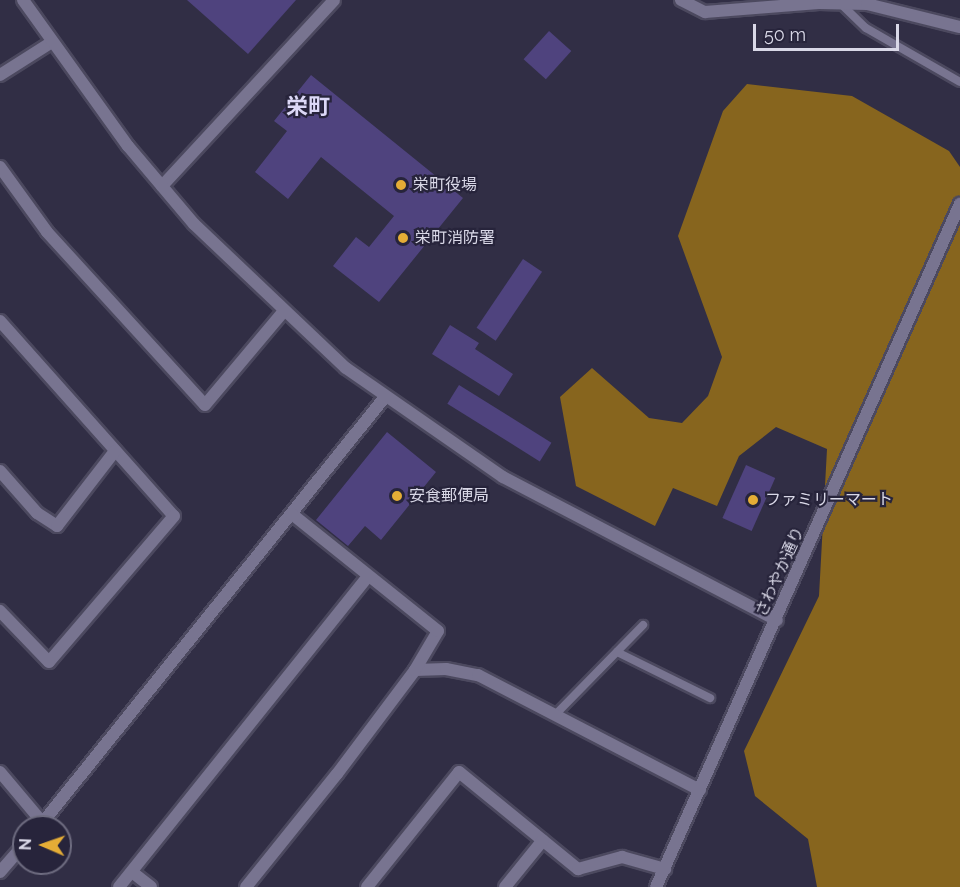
<!DOCTYPE html>
<html>
<head>
<meta charset="utf-8">
<style>
  body { margin:0 }
  #map { position:relative; width:960px; height:887px; overflow:hidden; background:#312e45; font-family:Raleway,"Noto Sans JP",sans-serif }
  div>[style] { position:absolute }
  [style*='--x'] { left:calc(var(--x)*1px); top:calc(var(--y)*1px); width:calc(var(--w)*1px); rotate:calc(var(--a)*1deg) }
  .forest>* { inset:0; background:#87651e }
  .building>* { inset:0; background:#4f437e; transform-origin:0 0 }
  .roads { filter:drop-shadow(2px 0 #4c495f) drop-shadow(-2px 0 #4c495f) drop-shadow(0 2px #4c495f) drop-shadow(0 -2px #4c495f) }
  .service>* { height:8px; margin:-4px; padding:0 4px; transform-origin:4px; border-radius:4px; background:#787490 }
  .minor>* { height:12px; margin:-6px; padding:0 6px; transform-origin:6px; border-radius:6px; background:#787490 }
  .tertiary>* { height:12px; margin:-6px; padding:0 6px; transform-origin:6px; border-radius:6px; background:#787490 }
  .dots>* { width:16px; height:16px; translate:-50% -50%; box-sizing:border-box; border:3px solid #27243b; border-radius:50% }
  span { translate:-50% -50%; white-space:nowrap; text-align:center; line-height:1.15; -webkit-text-stroke:4.5px #27243b; paint-order:stroke }
  .poi-label { font-size:16px; color:#d9d8e7 }
  .left { translate:0 -50%; text-align:left }
  .street-label { font-size:16px; color:#d9d8e7 }
  .district-label { font-size:22px; color:#dcd8f7; font-weight:700 }
  .north { position:absolute; left:12px; top:815px; width:60px; height:60px; box-sizing:border-box; background:#27243b; border:2px solid #6e6c80; border-radius:50%; rotate:272deg; font-size:16px; font-weight:700; line-height:24px; text-align:center; color:#d9d8e7 }
  .north::after { content:''; display:block; margin:auto; width:21px; height:27px; background:#e5ad36; clip-path:polygon(50% 0,100% 100%,50% 72%,0 100%) }
  .scale { position:absolute; left:753px; top:24px; width:146px; height:27px; box-sizing:border-box; border:3px solid #d9d8e7; border-top:0; padding-left:8px; font-size:18px; line-height:21px; white-space:nowrap; color:#d9d8e7; -webkit-text-stroke:4px #27243b; paint-order:stroke }
</style>
</head>
<body>
<div id="map">
  <div class="forest">
    <i style="clip-path:polygon(747px 84px,852px 96px,949px 151px,960px 167px,960px 887px,817px 887px,808px 839px,755px 796px,744px 751px,819px 596px,827px 449px,776px 427px,739px 456px,717px 506px,673px 488px,655px 526px,576px 486px,560px 397px,592px 368px,649px 418px,682px 423px,708px 396px,722px 357px,678px 236px,723px 111px)"></i>
  </div>
  <div class="building">
    <i style="clip-path:polygon(187px 0,296px 0,248px 54px)"></i>
    <i style="left:549px;top:31px;width:30px;height:38px;rotate:42deg"></i>
    <i style="clip-path:polygon(311px 75px,463px 198px,379px 302px,333px 266px,356px 237px,369px 247px,394px 216px,321px 157px,288px 199px,255px 172px,287px 131px,274px 121px)"></i>
    <i style="left:523px;top:259px;width:23px;height:83px;rotate:34deg"></i>
    <i style="clip-path:polygon(450px 325px,479px 343px,475px 349px,513px 374px,499px 396px,432px 354px)"></i>
    <i style="left:459px;top:385px;width:109px;height:22px;rotate:32deg"></i>
    <i style="clip-path:polygon(387px 432px,436px 472px,381px 540px,365px 526px,348px 546px,316px 520px)"></i>
    <i style="left:746px;top:465px;width:32px;height:58px;rotate:24deg"></i>
  </div>
  <div class="roads">
    <div class="service">
      <i style="--x:840;--y:3;--w:36;--a:44"></i>
      <i style="--x:866;--y:28;--w:108;--a:29.9"></i>
      <i style="--x:617;--y:652;--w:104;--a:26.3"></i>
      <i style="--x:555;--y:715;--w:126;--a:-45.6"></i>
    </div>
    <div class="minor">
      <i style="--x:681;--y:0;--w:27;--a:27"></i>
      <i style="--x:705;--y:12;--w:114;--a:-4.5"></i>
      <i style="--x:819;--y:3;--w:48;--a:1.2"></i>
      <i style="--x:867;--y:4;--w:96;--a:13.9"></i>
      <i style="--x:0;--y:75;--w:62;--a:-32.4"></i>
      <i style="--x:0;--y:167;--w:80;--a:54.1"></i>
      <i style="--x:47;--y:232;--w:234;--a:47.6"></i>
      <i style="--x:205;--y:405;--w:121;--a:-50"></i>
      <i style="--x:162;--y:186;--w:253;--a:-47.2"></i>
      <i style="--x:0;--y:321;--w:261;--a:48.3"></i>
      <i style="--x:174;--y:516;--w:192;--a:130.6"></i>
      <i style="--x:49;--y:662;--w:71;--a:-133.9"></i>
      <i style="--x:0;--y:471;--w:56;--a:48.6"></i>
      <i style="--x:37;--y:513;--w:24;--a:33"></i>
      <i style="--x:57;--y:526;--w:95;--a:-52.3"></i>
      <i style="--x:415;--y:670;--w:31;--a:-2"></i>
      <i style="--x:446;--y:669;--w:33;--a:11"></i>
      <i style="--x:478;--y:675;--w:250;--a:27.4"></i>
      <i style="--x:0;--y:772;--w:67;--a:49.9"></i>
      <i style="--x:39;--y:827;--w:552;--a:-51.18"></i>
      <i style="--x:0;--y:872;--w:37;--a:-49"></i>
      <i style="--x:132;--y:872;--w:24;--a:38"></i>
      <i style="--x:119;--y:887;--w:398;--a:-51.3"></i>
      <i style="--x:246;--y:887;--w:145;--a:-51.2"></i>
      <i style="--x:337;--y:774;--w:130;--a:-53.1"></i>
      <i style="--x:415;--y:670;--w:45;--a:-59.5"></i>
      <i style="--x:438;--y:631;--w:187;--a:-141.3"></i>
      <i style="--x:367;--y:887;--w:147;--a:-51.3"></i>
      <i style="--x:459;--y:772;--w:154;--a:39.2"></i>
      <i style="--x:578;--y:869;--w:46;--a:-15.3"></i>
      <i style="--x:622;--y:857;--w:45;--a:15.6"></i>
      <i style="--x:505;--y:887;--w:60;--a:-51"></i>
    </div>
    <div class="tertiary">
      <i style="--x:23;--y:0;--w:180;--a:54.3"></i>
      <i style="--x:128;--y:146;--w:102;--a:49.8"></i>
      <i style="--x:194;--y:224;--w:209;--a:43.5"></i>
      <i style="--x:346;--y:368;--w:191;--a:34.8"></i>
      <i style="--x:503;--y:477;--w:309;--a:27.6"></i>
      <i style="--x:656;--y:887;--w:748;--a:-66.01"></i>
    </div>
  </div>
  <div class="dots">
    <i style="left:401px;top:185px;background:#e5ad36"></i>
    <i style="left:403px;top:238px;background:#e5ad36"></i>
    <i style="left:397px;top:496px;background:#e5ad36"></i>
    <i style="left:753px;top:500px;background:#e5ad36"></i>
  </div>
  <div class="poi-label">
    <span class="left" style="left:413px;top:185px">栄町役場</span>
    <span class="left" style="left:415px;top:238px">栄町消防署</span>
    <span class="left" style="left:409px;top:496px">安食郵便局</span>
    <span class="left" style="left:765px;top:500px">ファミリーマート</span>
  </div>
  <div class="street-label">
    <span style="left:780px;top:572px;rotate:-66deg">さわやか通り</span>
  </div>
  <div class="district-label">
    <span style="left:308px;top:107px">栄町</span>
  </div>
  <div class="north">N</div>
  <div class="scale">50 m</div>
</div>
</body>
</html>
